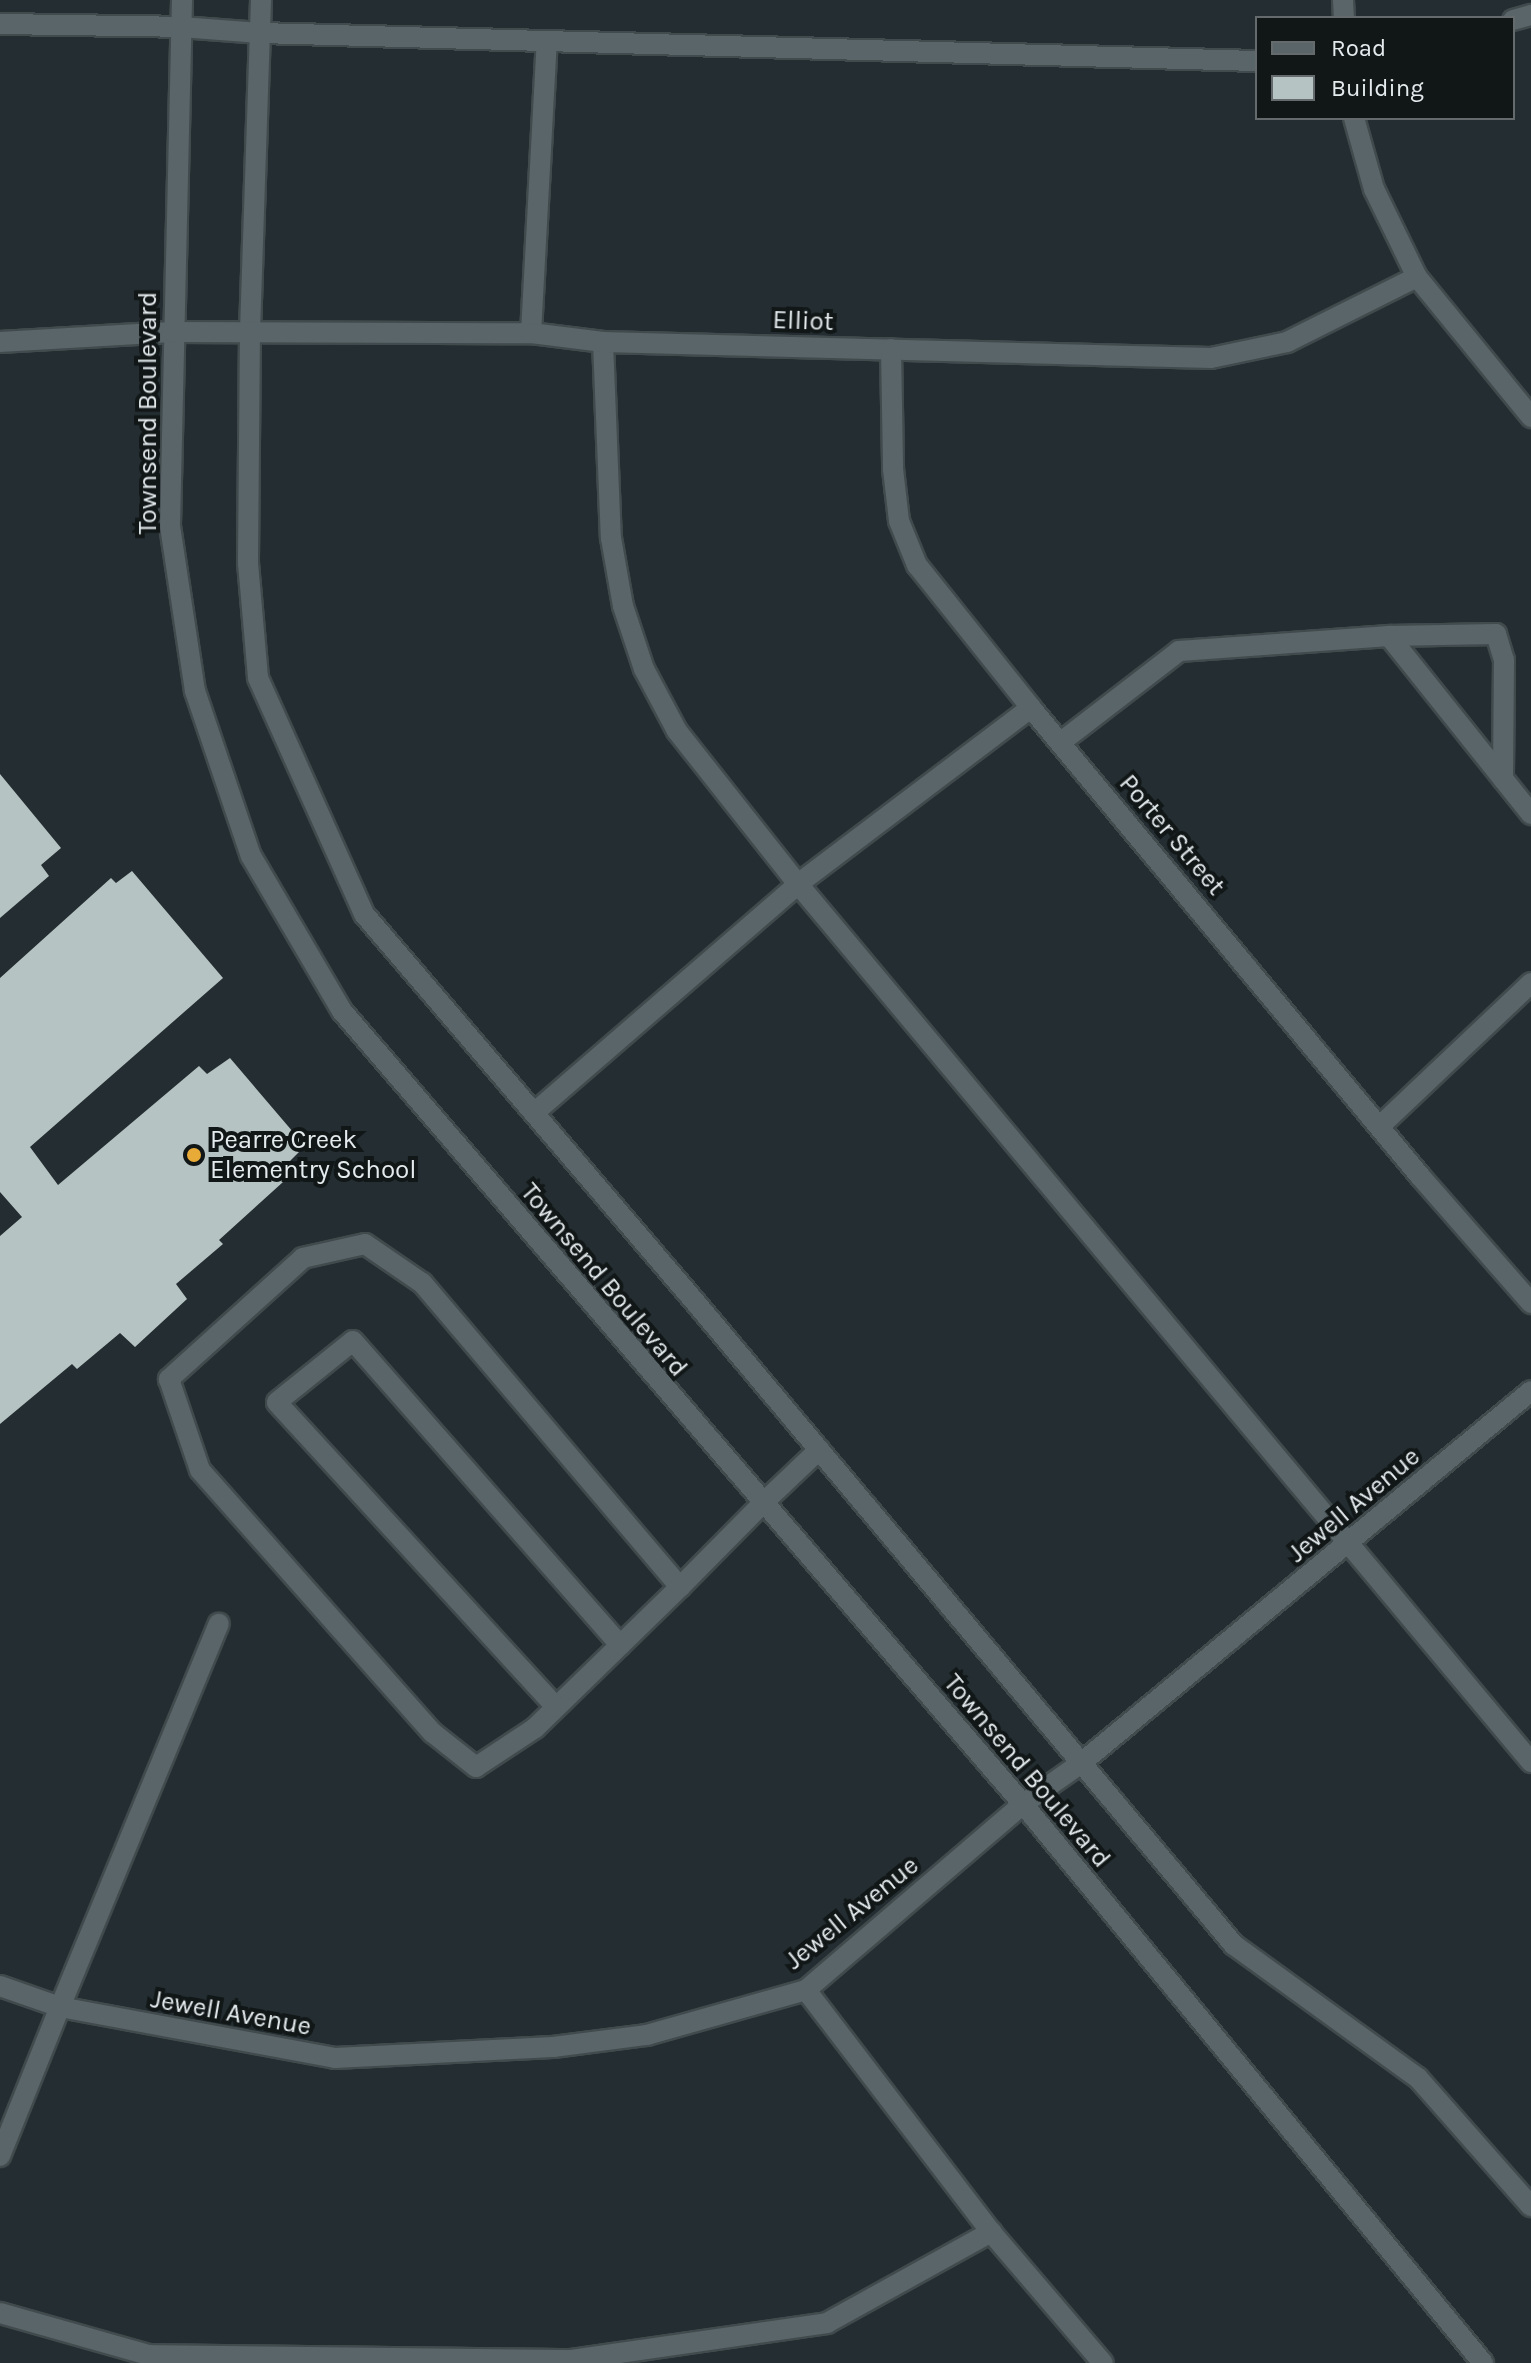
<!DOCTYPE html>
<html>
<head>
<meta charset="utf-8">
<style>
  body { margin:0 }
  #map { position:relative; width:1531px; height:2363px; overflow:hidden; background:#242e32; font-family:Karla,sans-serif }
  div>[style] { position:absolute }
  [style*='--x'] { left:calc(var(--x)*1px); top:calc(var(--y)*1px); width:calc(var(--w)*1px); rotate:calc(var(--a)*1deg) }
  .building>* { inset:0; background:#b5c3c2 }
  .roads { filter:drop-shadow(2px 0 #414a4d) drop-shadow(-2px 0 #414a4d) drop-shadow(0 2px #414a4d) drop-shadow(0 -2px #414a4d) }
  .service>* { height:20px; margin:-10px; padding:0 10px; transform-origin:10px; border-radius:10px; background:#596569 }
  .minor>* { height:20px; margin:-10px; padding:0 10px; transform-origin:10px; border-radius:10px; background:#596569 }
  .dots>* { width:22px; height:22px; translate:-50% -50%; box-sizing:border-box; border:4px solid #111617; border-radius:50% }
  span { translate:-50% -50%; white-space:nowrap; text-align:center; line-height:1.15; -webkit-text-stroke:8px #111617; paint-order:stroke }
  .street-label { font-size:26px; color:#e4ebed }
  .poi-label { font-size:26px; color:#e4ebed }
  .left { translate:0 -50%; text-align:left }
  .legend { position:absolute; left:1255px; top:16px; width:260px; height:104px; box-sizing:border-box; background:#111617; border:2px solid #656b6d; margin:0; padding:10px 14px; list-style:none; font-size:24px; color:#e4ebed }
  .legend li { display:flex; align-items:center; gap:16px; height:40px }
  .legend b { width:40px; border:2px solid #656b6d }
</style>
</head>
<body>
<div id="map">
  <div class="building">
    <i style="clip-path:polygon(0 774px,61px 848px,41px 865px,49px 876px,0 918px)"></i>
    <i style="clip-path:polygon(132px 871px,223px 978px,30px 1147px,58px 1185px,199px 1066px,207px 1074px,230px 1058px,305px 1146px,287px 1164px,293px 1173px,219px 1240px,223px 1244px,176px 1284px,187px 1299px,135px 1347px,120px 1333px,77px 1369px,72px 1364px,0 1424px,0 1236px,22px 1217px,0 1192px,0 978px,111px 878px,116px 883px)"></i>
  </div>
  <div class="roads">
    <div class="service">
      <i style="--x:1513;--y:20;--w:19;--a:-16"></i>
      <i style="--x:0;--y:24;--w:181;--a:0.9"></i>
      <i style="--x:260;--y:33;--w:997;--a:1.61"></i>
      <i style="--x:531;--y:333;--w:291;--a:-86.9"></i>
      <i style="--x:603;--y:342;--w:196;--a:87.7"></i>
      <i style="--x:611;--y:538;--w:69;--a:80"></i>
      <i style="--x:623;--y:606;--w:66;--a:71.6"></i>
      <i style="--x:644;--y:669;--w:70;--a:62"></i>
      <i style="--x:677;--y:731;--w:195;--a:51.7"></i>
      <i style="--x:798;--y:884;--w:1144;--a:50.14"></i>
      <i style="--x:1389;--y:636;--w:107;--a:-1.1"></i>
      <i style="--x:1496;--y:634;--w:27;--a:73"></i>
      <i style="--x:1504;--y:660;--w:119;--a:90.5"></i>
      <i style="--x:1061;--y:742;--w:149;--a:-37.6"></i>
      <i style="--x:1179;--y:651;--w:211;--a:-4.1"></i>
      <i style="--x:1389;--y:636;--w:228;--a:51.4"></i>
      <i style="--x:534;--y:1113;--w:349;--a:-40.9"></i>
      <i style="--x:798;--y:884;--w:292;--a:-37.1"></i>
      <i style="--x:1380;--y:1126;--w:208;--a:-43.4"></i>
      <i style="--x:680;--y:1587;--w:399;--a:-130.3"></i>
      <i style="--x:422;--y:1283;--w:69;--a:-145.6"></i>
      <i style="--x:365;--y:1244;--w:64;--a:167.3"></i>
      <i style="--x:303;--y:1258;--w:181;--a:137.9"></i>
      <i style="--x:169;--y:1379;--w:96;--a:71.2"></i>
      <i style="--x:200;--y:1470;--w:351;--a:48.5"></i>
      <i style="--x:433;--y:1733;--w:55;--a:38.3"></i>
      <i style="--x:476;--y:1767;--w:71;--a:-33.5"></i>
      <i style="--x:535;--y:1728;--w:202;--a:-44.2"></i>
      <i style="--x:680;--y:1587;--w:117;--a:-45.3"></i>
      <i style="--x:762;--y:1504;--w:79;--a:-43.5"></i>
      <i style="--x:556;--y:1707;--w:413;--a:-132.5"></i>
      <i style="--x:277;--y:1402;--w:97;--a:-38.8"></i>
      <i style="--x:353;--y:1341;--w:405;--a:48.7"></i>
      <i style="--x:806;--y:1990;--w:305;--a:52.6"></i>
      <i style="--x:991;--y:2232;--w:172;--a:49.5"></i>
      <i style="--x:60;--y:2007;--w:415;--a:-67.5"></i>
      <i style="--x:0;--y:2313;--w:154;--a:15.8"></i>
      <i style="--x:148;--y:2355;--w:423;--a:0.7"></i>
      <i style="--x:571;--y:2360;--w:259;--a:-8.2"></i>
      <i style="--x:827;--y:2323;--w:188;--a:-29"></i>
    </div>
    <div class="minor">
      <i style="--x:182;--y:0;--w:526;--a:91.31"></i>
      <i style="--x:170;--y:526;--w:167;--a:81.4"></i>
      <i style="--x:195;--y:691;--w:174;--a:71.3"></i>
      <i style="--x:251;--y:856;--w:180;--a:59.6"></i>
      <i style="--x:342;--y:1011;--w:1045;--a:49.35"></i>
      <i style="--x:1023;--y:1804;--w:724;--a:50.55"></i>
      <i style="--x:261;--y:0;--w:331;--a:91.9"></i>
      <i style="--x:250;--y:331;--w:232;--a:90.5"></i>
      <i style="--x:248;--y:563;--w:115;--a:85"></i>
      <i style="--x:258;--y:678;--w:259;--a:65.8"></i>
      <i style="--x:364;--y:914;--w:511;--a:49.52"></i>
      <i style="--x:696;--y:1303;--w:838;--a:50.04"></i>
      <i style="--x:1234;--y:1945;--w:227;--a:35.9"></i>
      <i style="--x:1418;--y:2078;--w:171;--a:48.6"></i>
      <i style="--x:1343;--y:0;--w:18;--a:87"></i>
      <i style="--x:181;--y:27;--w:79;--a:4.3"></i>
      <i style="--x:1354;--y:118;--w:74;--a:74.3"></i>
      <i style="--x:1374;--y:189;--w:98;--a:64"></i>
      <i style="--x:1417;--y:277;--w:181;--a:50.8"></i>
      <i style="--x:0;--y:342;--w:172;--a:-3.3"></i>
      <i style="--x:172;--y:332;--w:359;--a:0.2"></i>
      <i style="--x:531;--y:333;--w:73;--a:7.1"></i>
      <i style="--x:603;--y:342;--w:608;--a:1.51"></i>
      <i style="--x:1211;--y:358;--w:78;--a:-11.9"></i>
      <i style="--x:1287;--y:342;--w:145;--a:-26.6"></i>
      <i style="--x:891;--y:349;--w:120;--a:89"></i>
      <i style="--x:893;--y:469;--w:52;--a:83.4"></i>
      <i style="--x:899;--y:521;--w:48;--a:67.8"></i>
      <i style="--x:917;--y:565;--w:183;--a:51.4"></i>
      <i style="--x:1031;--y:708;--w:609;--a:50.27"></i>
      <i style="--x:1420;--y:1176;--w:169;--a:48.8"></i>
      <i style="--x:0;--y:1986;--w:64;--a:19.3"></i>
      <i style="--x:60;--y:2007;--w:280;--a:10.5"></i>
      <i style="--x:335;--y:2058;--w:218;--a:-2.9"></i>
      <i style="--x:553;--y:2047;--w:95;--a:-7.3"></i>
      <i style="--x:647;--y:2035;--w:165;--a:-15.8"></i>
      <i style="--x:806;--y:1990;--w:286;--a:-40.6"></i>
      <i style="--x:1023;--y:1804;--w:70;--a:-35.1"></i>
      <i style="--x:1080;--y:1764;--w:585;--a:-39.59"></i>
      <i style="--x:0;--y:2156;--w:161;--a:-68.1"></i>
    </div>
  </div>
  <div class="dots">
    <i style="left:194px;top:1155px;background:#e9ab38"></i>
  </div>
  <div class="street-label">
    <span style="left:803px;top:321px;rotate:2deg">Elliot</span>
    <span style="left:148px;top:413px;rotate:-90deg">Townsend Boulevard</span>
    <span style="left:1172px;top:835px;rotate:50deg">Porter Street</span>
    <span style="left:604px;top:1280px;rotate:50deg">Townsend Boulevard</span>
    <span style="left:1354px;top:1505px;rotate:-40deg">Jewell Avenue</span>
    <span style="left:1027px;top:1771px;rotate:50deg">Townsend Boulevard</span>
    <span style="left:852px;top:1913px;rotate:-39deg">Jewell Avenue</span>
    <span style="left:231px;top:2013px;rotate:10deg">Jewell Avenue</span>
  </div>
  <div class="poi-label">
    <span class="left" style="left:210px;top:1155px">Pearre Creek<br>Elementry School</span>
  </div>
  <ul class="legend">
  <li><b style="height:10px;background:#596569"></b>Road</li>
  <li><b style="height:22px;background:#b5c3c2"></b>Building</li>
  </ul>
</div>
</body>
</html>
